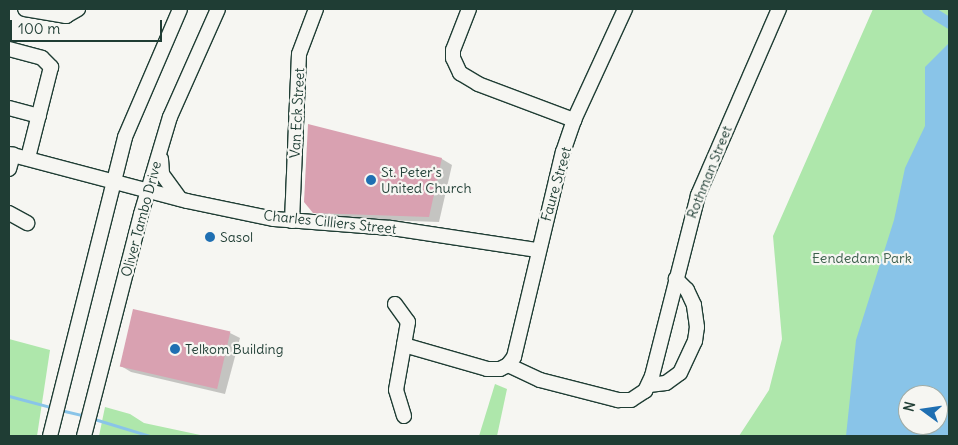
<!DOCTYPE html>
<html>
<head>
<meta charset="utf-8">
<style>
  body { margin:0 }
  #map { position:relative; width:958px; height:445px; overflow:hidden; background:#f6f6f2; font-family:Delius,sans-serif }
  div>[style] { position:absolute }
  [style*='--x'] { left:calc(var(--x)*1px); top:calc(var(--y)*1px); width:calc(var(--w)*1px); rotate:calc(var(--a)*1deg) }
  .green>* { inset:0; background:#aee7ab }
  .water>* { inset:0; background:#89c4e8 }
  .shadow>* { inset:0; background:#0003 }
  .stream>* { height:3px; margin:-1.5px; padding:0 1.5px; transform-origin:1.5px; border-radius:1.5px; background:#89c4e8 }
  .canal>* { height:11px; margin:-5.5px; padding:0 5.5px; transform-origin:5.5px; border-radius:5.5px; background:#89c4e8 }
  .building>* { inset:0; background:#d9a1b1; transform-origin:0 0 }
  .roads { filter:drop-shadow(1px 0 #1f3d34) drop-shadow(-1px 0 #1f3d34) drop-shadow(0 1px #1f3d34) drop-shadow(0 -1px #1f3d34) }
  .minor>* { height:14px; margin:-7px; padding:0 7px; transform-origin:7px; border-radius:7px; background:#f6f6f2 }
  .dots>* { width:14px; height:14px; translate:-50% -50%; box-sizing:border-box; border:2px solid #f6f6f2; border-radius:50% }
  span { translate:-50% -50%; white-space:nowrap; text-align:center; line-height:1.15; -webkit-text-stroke:4.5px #f6f6f2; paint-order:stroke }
  .street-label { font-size:14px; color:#1f3d34 }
  .poi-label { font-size:14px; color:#1f3d34 }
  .left { translate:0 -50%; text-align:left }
  .park-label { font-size:14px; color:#3c5f4c }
  .frame { position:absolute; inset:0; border:10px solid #1f3d34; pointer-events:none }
  .north { position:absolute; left:898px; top:385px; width:50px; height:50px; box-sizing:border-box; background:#f6f6f2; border:1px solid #a0aca6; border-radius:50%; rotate:284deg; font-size:14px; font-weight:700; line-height:20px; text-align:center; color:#1f3d34 }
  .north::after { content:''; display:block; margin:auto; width:18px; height:22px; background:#1f6fb2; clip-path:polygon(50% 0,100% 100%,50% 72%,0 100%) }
  .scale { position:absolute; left:10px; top:20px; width:152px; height:22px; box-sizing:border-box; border:2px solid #1f3d34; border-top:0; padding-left:6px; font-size:15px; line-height:18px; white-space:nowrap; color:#1f3d34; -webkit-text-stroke:4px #f6f6f2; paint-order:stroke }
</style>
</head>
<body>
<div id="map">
  <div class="green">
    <i style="clip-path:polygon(evenodd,873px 9px,949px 9px,949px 436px,739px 436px,769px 390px,782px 339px,773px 236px,873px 9px,908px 395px,938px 395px,938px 425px,908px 425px,908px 395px)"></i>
    <i style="clip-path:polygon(9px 339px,50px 350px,37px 436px,9px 436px)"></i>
    <i style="clip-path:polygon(495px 384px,507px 389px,497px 436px,479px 436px)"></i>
    <i style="clip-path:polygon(105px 407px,130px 414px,144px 423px,205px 436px,99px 436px)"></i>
  </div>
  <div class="water">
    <i style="clip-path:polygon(evenodd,949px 43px,949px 436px,846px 436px,856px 340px,894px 220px,905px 168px,925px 126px,925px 67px,949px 43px,908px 395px,938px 395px,938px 425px,908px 425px,908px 395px)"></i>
  </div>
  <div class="shadow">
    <i style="clip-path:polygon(309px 126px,442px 159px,452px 165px,439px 222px,324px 218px,314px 212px)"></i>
    <i style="clip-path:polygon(134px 310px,230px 333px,240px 338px,225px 394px,131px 372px,121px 366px)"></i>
  </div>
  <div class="stream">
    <i style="--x:9;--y:396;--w:47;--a:14.9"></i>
    <i style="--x:60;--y:410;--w:26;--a:13"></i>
    <i style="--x:91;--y:418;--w:62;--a:17"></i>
  </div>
  <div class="canal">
    <i style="--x:927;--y:9;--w:26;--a:32"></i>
  </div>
  <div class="building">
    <i style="clip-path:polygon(308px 124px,442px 158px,429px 217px,313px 213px,304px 202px)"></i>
    <i style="left:133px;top:309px;width:100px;height:59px;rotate:13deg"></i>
  </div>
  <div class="roads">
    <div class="minor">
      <i style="--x:25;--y:9;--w:42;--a:9.7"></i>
      <i style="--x:66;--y:16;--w:14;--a:-30"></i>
      <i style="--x:469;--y:9;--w:44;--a:111.3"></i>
      <i style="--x:453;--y:50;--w:8;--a:90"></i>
      <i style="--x:453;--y:58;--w:17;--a:65"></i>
      <i style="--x:460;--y:73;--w:21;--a:31"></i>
      <i style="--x:478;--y:84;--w:103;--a:20.6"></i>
      <i style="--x:9;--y:49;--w:34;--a:15"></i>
      <i style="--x:42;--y:58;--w:13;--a:45"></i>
      <i style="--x:51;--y:67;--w:94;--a:104.2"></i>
      <i style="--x:9;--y:108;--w:31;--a:15"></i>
      <i style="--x:9;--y:154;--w:184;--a:14.8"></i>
      <i style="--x:187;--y:201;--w:89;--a:11.7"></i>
      <i style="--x:274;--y:219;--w:117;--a:4.4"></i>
      <i style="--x:391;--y:228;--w:148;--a:8.6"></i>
      <i style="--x:161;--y:159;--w:15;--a:86"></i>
      <i style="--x:162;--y:174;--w:31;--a:54"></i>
      <i style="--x:9;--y:169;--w:15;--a:-74"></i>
      <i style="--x:9;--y:213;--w:21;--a:29"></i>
      <i style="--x:292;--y:221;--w:167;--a:-87.6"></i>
      <i style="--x:299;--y:54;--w:48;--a:-69.3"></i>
      <i style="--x:395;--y:304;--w:22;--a:54"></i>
      <i style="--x:408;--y:322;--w:23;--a:100"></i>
      <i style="--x:404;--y:345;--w:86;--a:16.1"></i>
      <i style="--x:487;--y:369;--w:13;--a:0"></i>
      <i style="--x:500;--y:369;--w:9;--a:-27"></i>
      <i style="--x:508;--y:365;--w:10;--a:-53"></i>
      <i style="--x:514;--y:357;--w:211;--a:-76.6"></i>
      <i style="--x:563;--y:152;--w:34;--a:-71"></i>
      <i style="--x:574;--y:120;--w:122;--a:-65.3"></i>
      <i style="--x:508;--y:365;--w:35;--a:25"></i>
      <i style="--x:540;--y:380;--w:81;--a:14.4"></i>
      <i style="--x:618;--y:400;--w:13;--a:0"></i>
      <i style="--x:631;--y:400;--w:17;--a:-33"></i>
      <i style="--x:645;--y:391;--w:17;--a:-65"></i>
      <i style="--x:652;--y:376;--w:187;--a:-75.7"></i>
      <i style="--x:698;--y:195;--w:203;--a:-66.5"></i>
      <i style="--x:649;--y:385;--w:17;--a:-7"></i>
      <i style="--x:666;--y:383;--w:17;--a:-36"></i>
      <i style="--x:680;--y:373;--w:35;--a:-65"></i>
      <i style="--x:695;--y:341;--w:14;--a:-82"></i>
      <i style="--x:697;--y:327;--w:22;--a:-98"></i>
      <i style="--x:694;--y:305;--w:17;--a:-115"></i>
      <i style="--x:687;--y:290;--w:16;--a:-135"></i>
      <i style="--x:404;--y:416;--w:27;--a:-107"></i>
      <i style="--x:396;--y:390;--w:46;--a:-79.9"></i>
      <i style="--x:50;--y:436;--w:308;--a:-75.9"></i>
      <i style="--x:125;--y:137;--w:139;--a:-66.7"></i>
      <i style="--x:84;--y:436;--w:229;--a:-75.6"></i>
      <i style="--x:141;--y:214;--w:101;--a:-73.4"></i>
      <i style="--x:170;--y:117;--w:118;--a:-66"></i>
    </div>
  </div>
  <div class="dots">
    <i style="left:371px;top:180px;background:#1f6fb2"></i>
    <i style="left:210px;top:237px;background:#1f6fb2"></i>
    <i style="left:175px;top:349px;background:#1f6fb2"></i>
  </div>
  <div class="street-label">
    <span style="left:297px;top:113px;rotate:-87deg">Van Eck Street</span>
    <span style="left:709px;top:172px;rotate:-68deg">Rothman Street</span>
    <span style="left:556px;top:184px;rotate:-74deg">Faure Street</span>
    <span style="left:141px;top:219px;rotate:-75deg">Oliver Tambo Drive</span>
    <span style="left:330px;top:222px;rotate:6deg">Charles Cilliers Street</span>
  </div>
  <div class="poi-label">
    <span class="left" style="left:381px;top:180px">St. Peter's<br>United Church</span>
    <span class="left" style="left:220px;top:237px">Sasol</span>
    <span class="left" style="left:185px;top:349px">Telkom Building</span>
  </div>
  <div class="park-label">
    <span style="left:862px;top:258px">Eendedam Park</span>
  </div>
  <div class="frame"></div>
  <div class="north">N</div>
  <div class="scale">100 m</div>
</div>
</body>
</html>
